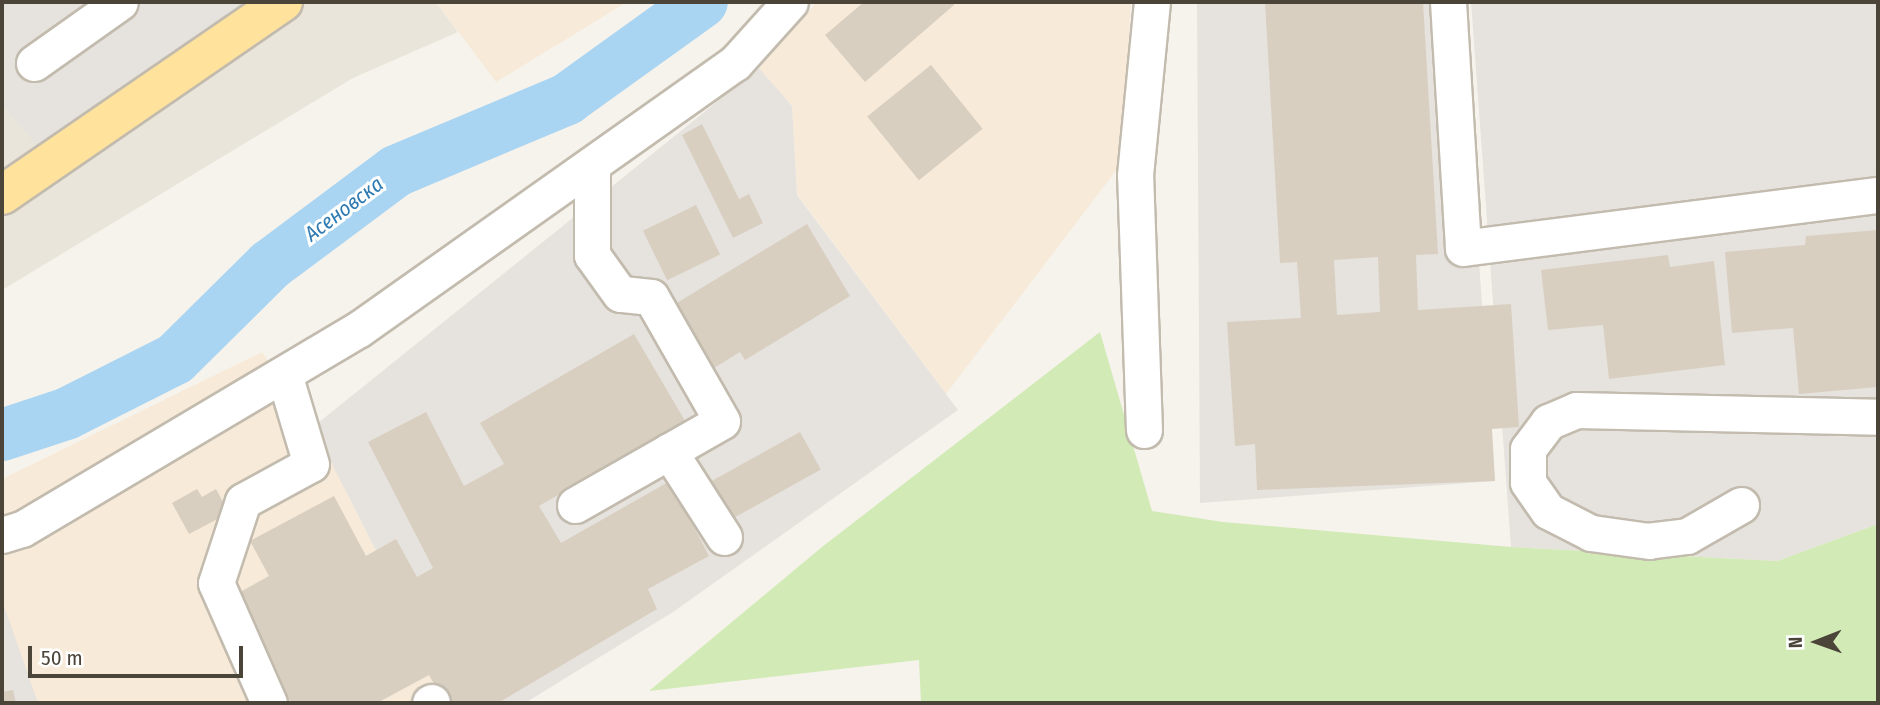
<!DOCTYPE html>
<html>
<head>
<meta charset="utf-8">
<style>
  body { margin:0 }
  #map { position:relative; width:1880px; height:705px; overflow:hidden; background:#f6f3ec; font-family:"Fira Sans Condensed",sans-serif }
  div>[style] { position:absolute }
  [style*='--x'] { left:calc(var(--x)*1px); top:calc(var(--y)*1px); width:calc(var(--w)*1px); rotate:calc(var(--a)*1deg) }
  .residential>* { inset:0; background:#eae5da }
  .commercial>* { inset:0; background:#f7ead8 }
  .industrial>* { inset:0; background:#e6e2dd }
  .green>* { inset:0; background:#d2eab5 }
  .river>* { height:52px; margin:-26px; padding:0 26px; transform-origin:26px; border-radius:26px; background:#a9d4f2 }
  .building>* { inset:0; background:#d8cfc1; transform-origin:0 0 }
  .roads { filter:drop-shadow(2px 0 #c2bbae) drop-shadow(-2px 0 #c2bbae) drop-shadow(0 2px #c2bbae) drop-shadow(0 -2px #c2bbae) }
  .minor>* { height:35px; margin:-17.5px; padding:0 17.5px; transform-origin:17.5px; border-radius:17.5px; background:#fff }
  .major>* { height:38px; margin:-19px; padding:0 19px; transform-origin:19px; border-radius:19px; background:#ffe39c }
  span { translate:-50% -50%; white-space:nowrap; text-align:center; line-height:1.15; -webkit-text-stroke:6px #fff; paint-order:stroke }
  .water-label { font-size:21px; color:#2e7ab2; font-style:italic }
  .frame { position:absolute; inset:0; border:4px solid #4b4439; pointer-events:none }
  .north { position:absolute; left:1782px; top:607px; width:70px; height:70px; -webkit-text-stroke:5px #fff; paint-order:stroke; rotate:269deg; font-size:19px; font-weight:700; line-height:28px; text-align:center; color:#4b4439 }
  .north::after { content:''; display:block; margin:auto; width:24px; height:32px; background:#4b4439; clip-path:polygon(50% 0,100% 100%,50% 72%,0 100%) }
  .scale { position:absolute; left:28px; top:646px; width:215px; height:32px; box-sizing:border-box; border:4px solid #4b4439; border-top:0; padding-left:9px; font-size:21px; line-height:24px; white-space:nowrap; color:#4b4439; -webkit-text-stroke:5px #fff; paint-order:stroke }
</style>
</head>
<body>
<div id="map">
  <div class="residential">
    <i style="clip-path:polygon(2px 2px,436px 2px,458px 32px,353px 78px,2px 290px)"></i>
  </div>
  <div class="commercial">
    <i style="clip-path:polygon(436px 2px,627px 2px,496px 82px)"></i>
    <i style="clip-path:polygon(817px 2px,1131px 2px,1121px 164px,946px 394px,797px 194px,792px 106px,759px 68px)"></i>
    <i style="clip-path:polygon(262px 352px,313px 427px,454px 703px,2px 703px,2px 479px)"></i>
  </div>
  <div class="industrial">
    <i style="clip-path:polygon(2px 2px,283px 2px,51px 163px,2px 104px)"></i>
    <i style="clip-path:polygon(1197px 2px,1460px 2px,1495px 481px,1200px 503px)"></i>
    <i style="clip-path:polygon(1471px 2px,1878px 2px,1878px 524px,1777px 561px,1511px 547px)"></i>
    <i style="clip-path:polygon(759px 68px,792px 106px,797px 195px,958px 410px,673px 612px,525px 703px,454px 703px,313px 427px)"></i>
    <i style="clip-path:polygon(2px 600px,38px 703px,2px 703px)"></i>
  </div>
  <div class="green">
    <i style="clip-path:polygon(1100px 332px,1152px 511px,1223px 522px,1511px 547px,1777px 561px,1878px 524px,1878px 703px,921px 703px,919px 660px,649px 691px,822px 547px)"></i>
  </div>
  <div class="river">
    <i style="--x:2;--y:435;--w:67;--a:-18.2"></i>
    <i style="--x:66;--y:414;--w:122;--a:-26.8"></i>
    <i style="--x:175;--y:359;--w:134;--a:-44.7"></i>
    <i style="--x:270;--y:265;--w:157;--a:-36.7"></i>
    <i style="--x:396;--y:171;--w:186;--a:-22.8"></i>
    <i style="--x:567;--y:99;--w:166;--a:-35.7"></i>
  </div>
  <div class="building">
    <i style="clip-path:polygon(864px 2px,952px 2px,954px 5px,865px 82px,825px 35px)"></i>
    <i style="clip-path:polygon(evenodd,1265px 2px,1423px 2px,1438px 254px,1416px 255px,1418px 310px,1511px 304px,1519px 427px,1492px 429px,1495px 481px,1257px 490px,1255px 444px,1235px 446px,1227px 322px,1301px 318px,1297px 262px,1280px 263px,1265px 2px,1378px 257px,1380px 312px,1337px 315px,1334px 260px,1378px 257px)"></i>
    <i style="left:931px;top:65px;width:82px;height:82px;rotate:51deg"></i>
    <i style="clip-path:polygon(702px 124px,739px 199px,749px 194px,763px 223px,733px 238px,682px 135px)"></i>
    <i style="left:696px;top:205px;width:55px;height:59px;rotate:64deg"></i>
    <i style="clip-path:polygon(807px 224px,850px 296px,745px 360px,740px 352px,714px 368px,675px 304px)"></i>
    <i style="clip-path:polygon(1878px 230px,1878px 387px,1799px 394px,1793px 328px,1732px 333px,1725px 252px,1805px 245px,1806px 236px)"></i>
    <i style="clip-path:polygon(1668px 255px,1670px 267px,1714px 261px,1725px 365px,1609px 379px,1603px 325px,1548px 330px,1541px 270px)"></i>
    <i style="clip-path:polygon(634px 334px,691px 431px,650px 455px,644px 445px,539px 506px,561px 543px,670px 481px,709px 556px,648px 589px,657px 609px,498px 703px,445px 703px,429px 675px,377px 703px,291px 703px,233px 596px,269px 576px,250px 541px,334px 496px,366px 556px,396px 539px,417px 577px,433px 568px,368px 442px,426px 412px,464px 486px,504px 464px,480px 423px)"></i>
    <i style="left:800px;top:432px;width:43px;height:101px;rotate:61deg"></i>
    <i style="clip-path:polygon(197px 489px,202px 497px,216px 489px,229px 513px,189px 534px,172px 503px)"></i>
    <i style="clip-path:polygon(13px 690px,16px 703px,2px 703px,2px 692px)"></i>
  </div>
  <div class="roads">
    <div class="minor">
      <i style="--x:1448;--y:2;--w:246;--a:86.5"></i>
      <i style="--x:1463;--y:248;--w:418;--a:-7.3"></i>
      <i style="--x:34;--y:63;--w:105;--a:-35.3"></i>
      <i style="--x:1144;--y:430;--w:255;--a:-92"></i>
      <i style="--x:1135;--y:175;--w:174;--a:-84.4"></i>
      <i style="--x:669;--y:451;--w:102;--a:57.4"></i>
      <i style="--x:575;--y:505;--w:169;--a:-29.7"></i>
      <i style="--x:722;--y:421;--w:143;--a:-119.8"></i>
      <i style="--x:651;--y:297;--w:31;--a:-174"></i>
      <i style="--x:620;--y:294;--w:48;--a:-125.7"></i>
      <i style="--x:592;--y:255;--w:88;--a:-90"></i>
      <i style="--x:1741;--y:505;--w:62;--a:150.1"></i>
      <i style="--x:1687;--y:536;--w:38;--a:173"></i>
      <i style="--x:1649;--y:541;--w:59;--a:-172.1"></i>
      <i style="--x:1591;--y:533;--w:48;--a:-152.9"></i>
      <i style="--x:1548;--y:511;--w:35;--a:-125"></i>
      <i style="--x:1528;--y:482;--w:33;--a:-90"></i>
      <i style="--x:1528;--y:449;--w:34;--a:-53"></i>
      <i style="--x:1548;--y:422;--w:30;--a:-23"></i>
      <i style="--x:1576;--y:410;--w:302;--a:1.3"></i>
      <i style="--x:2;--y:535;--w:21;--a:-17"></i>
      <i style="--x:22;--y:529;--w:392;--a:-30.7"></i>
      <i style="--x:359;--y:329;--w:461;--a:-35.3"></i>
      <i style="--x:735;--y:63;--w:82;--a:-48"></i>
      <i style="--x:269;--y:703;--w:131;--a:-113.8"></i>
      <i style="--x:216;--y:583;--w:86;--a:-71.8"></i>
      <i style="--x:243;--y:501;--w:77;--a:-28.6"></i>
      <i style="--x:311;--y:464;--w:94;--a:-106.7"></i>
      <i style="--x:430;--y:703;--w:2;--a:-27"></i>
    </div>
    <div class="major">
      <i style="--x:2;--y:195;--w:341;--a:-34.5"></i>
    </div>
  </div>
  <div class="water-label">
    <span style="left:344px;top:209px;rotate:-37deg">Асеновска</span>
  </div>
  <div class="frame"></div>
  <div class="north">N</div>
  <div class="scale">50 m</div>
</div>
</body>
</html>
